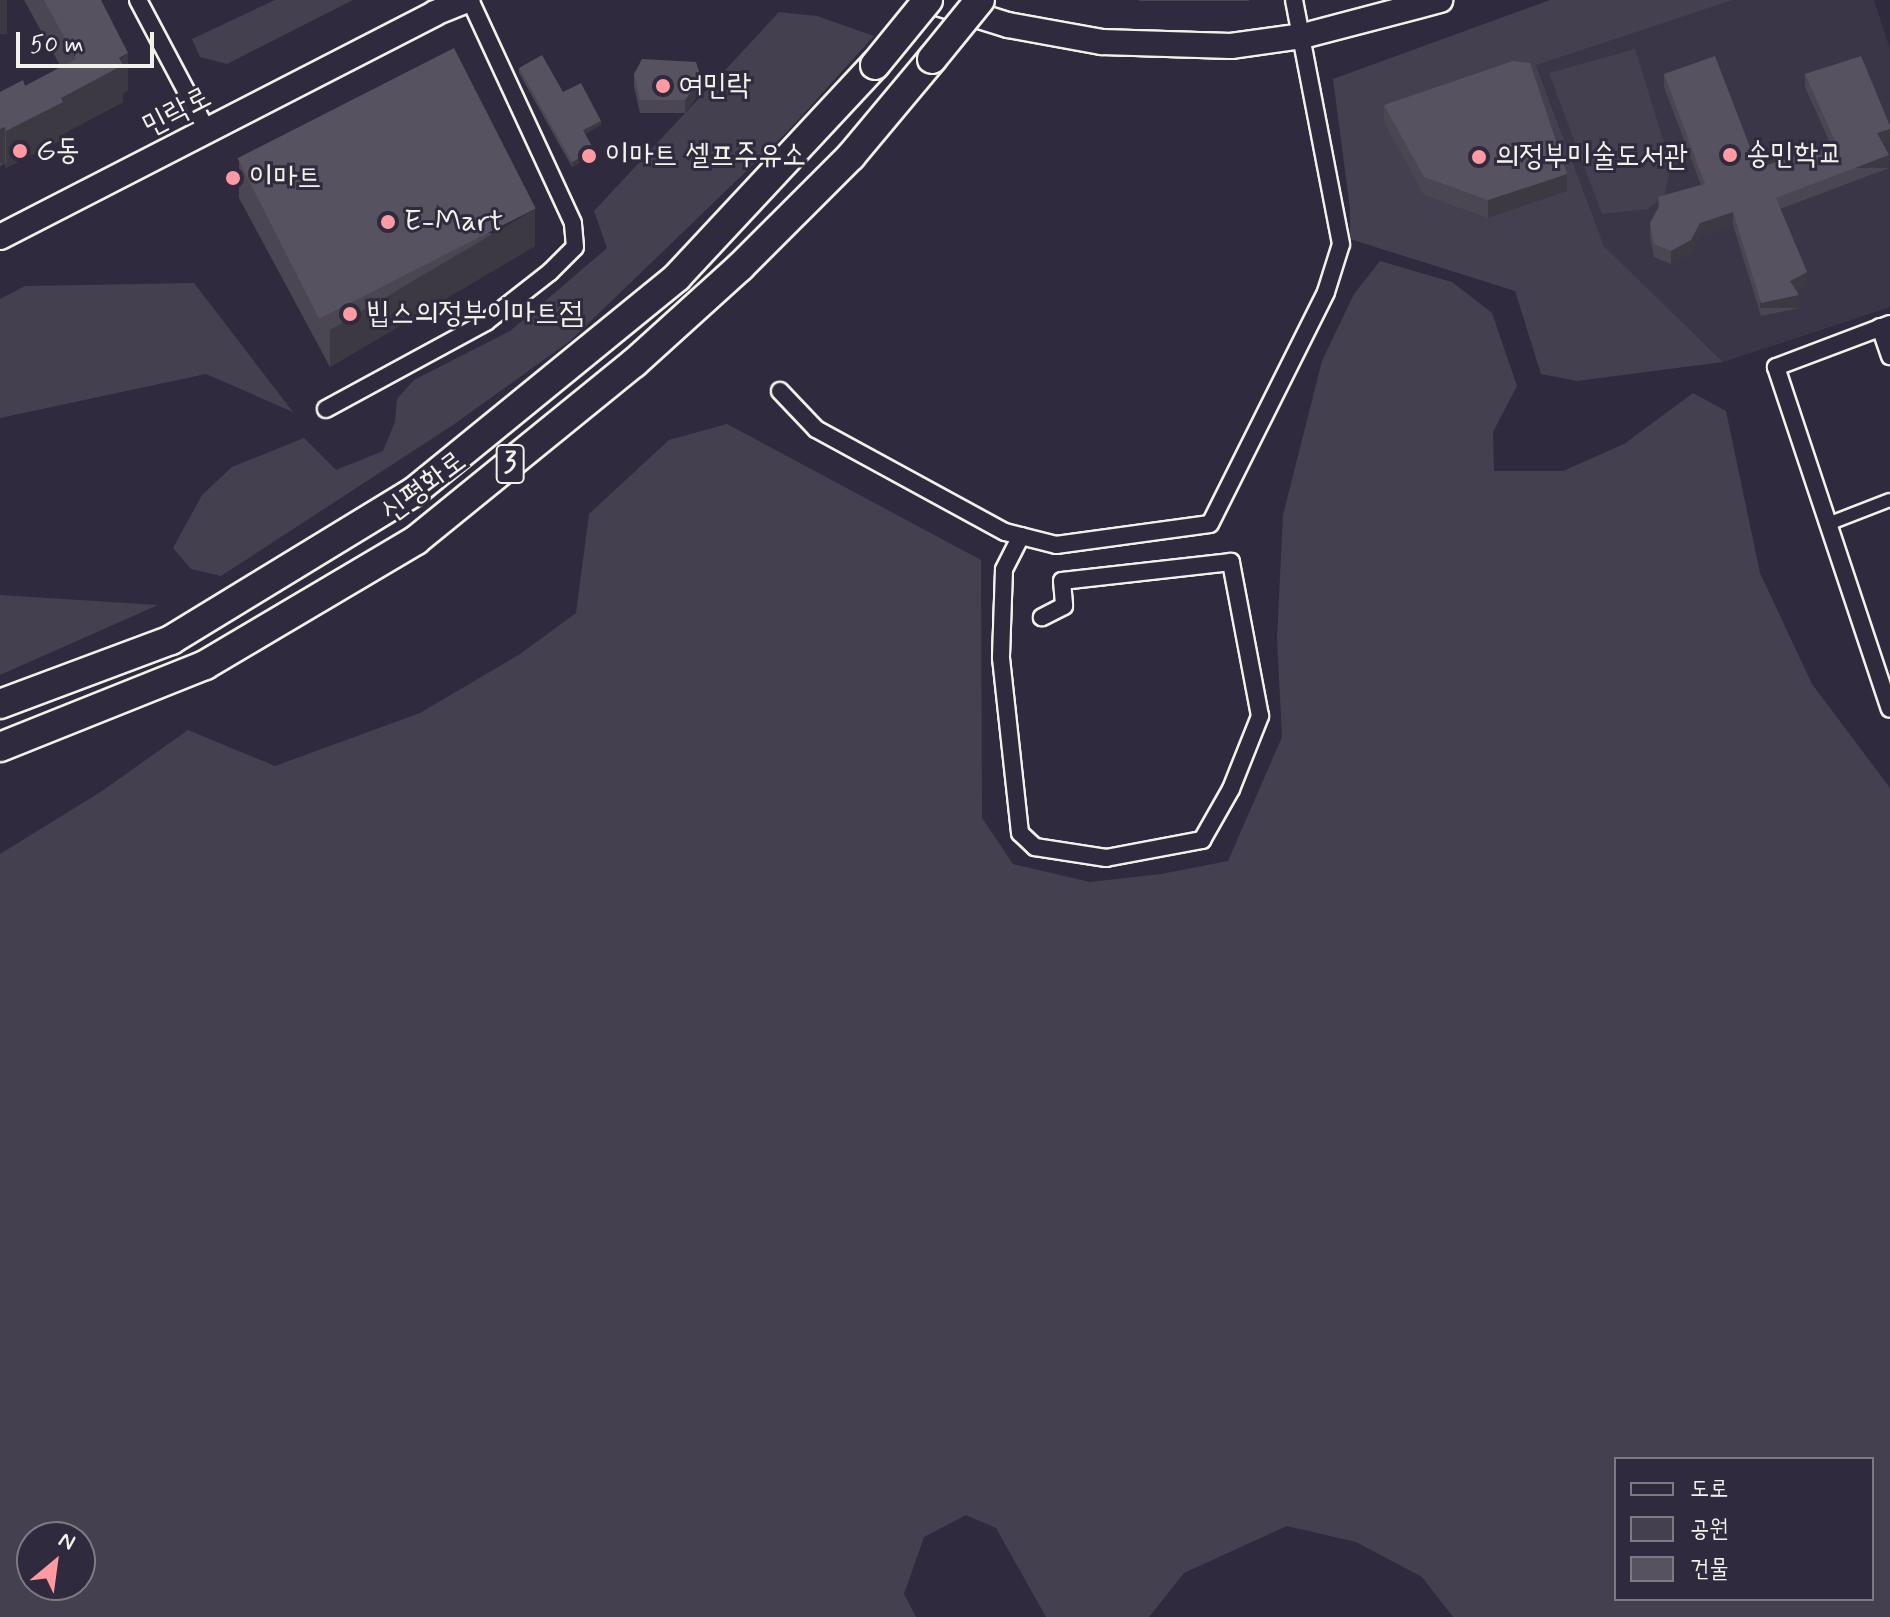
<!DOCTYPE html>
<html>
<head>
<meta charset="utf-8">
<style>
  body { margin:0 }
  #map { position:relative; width:1890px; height:1617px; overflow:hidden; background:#2f2a3d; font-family:Mynerve,"Poor Story",sans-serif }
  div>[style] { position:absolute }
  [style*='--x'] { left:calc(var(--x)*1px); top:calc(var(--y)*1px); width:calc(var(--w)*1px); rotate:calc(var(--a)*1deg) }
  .built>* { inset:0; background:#3b3647 }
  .green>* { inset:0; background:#454050 }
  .roads { filter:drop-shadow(2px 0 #f4f1e8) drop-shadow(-2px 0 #f4f1e8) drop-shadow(0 2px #f4f1e8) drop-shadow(0 -2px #f4f1e8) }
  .pedestrian>* { height:12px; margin:-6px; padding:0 6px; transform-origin:6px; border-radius:6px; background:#2f2a3d }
  .minor>* { height:16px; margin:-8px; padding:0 8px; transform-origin:8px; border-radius:8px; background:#2f2a3d }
  .secondary>* { height:24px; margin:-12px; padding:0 12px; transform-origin:12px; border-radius:12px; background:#2f2a3d }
  .trunk>* { height:28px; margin:-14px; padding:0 14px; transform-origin:14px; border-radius:14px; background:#2f2a3d }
  .bridges { filter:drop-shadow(2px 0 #f4f1e8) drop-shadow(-2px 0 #f4f1e8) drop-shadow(0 2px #f4f1e8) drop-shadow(0 -2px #f4f1e8) }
  .trunk-bridge>* { height:28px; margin:-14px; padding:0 14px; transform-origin:14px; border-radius:14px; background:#2f2a3d }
  .wall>* { inset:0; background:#4a4752; transform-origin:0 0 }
  .shaded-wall>* { inset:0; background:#3c3942; transform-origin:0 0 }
  .building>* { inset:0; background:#56525f; transform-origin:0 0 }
  .dots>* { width:22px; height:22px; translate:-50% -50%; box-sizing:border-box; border:4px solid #2f2a3d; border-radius:50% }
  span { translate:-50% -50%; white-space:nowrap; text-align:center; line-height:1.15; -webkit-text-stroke:6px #2f2a3d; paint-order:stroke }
  .shield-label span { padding:2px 6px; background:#2f2a3d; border:2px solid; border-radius:6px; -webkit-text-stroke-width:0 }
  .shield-label { font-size:28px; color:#f4f1e8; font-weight:700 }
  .poi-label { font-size:30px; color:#f4f1e8 }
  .left { translate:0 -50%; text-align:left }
  .street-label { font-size:30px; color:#f4f1e8 }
  .legend { position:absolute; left:1614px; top:1457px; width:260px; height:144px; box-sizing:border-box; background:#2f2a3d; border:2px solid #7e7a81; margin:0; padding:10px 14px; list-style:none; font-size:24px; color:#f4f1e8 }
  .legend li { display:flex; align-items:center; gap:16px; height:40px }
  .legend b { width:40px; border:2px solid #7e7a81 }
  .north { position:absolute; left:16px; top:1521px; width:80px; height:80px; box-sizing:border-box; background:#2f2a3d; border:2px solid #7e7a81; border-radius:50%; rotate:29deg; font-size:22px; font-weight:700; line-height:32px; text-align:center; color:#f4f1e8 }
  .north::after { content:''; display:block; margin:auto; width:28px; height:36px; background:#ff9aa2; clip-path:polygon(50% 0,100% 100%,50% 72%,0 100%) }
  .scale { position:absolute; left:16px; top:32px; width:138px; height:36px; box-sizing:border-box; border:4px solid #f4f1e8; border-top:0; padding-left:10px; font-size:24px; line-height:28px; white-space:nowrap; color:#f4f1e8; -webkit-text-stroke:6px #2f2a3d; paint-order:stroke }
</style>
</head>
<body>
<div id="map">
  <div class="built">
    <i style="clip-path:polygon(1733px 0,1874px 0,1890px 49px,1890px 307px,1723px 362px,1604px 246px,1536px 64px)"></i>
  </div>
  <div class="green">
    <i style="clip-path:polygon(275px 0,353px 0,227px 64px,200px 57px,192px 39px)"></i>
    <i style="clip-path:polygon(1550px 0,1733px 0,1536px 65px,1604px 246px,1723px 362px,1577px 381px,1541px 374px,1515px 291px,1350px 239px,1350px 209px,1333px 79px)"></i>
    <i style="clip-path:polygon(779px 12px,817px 16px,874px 36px,788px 131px,570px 341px,453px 425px,221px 576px,191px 569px,173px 548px,202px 495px,232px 467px,304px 438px,336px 470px,383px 451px,395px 422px,397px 399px,414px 380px,510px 331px,607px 248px,594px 211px)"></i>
    <i style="clip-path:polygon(1635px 49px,1671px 165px,1664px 196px,1648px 209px,1602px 214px,1549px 73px)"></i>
    <i style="clip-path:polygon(evenodd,1380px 261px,1452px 282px,1492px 313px,1517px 386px,1493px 432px,1494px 471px,1563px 471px,1624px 444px,1693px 393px,1726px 411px,1760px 573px,1812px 684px,1890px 788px,1890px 1617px,1453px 1617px,1422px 1577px,1356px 1542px,1287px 1526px,1184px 1573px,1149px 1617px,1046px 1617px,996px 1528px,966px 1515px,924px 1537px,904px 1594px,916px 1617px,0 1617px,0 854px,102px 791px,188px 730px,275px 766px,420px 713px,520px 654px,576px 613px,589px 514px,669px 440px,727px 424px,981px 560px,982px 818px,1013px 864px,1090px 882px,1161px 874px,1228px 861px,1282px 737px,1277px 638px,1283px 515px,1322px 361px,1354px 294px,1380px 261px,1616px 1459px,1872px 1459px,1872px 1599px,1616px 1599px,1616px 1459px,1380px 261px,32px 1537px,80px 1537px,80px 1585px,32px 1585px,32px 1537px)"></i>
    <i style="clip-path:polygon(194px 283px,293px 412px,206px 374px,0 418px,0 299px,25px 286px)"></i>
    <i style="clip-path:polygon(0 595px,158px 605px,0 675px)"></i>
  </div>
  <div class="roads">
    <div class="pedestrian">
      <i style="--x:1828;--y:524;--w:66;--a:-21.2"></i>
    </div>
    <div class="minor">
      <i style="--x:138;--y:0;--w:149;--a:62.1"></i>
      <i style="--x:1890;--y:324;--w:122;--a:159.3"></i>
      <i style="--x:1776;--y:367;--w:360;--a:71.6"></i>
      <i style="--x:1880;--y:327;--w:31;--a:71"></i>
      <i style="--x:780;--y:391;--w:52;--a:46.5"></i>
      <i style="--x:816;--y:429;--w:215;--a:28.6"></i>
      <i style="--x:1005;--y:532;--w:53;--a:14.3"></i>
      <i style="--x:1056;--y:545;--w:155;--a:-7.8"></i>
      <i style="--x:1210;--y:524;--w:259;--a:-63.4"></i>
      <i style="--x:1326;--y:292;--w:50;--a:-72.6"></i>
      <i style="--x:1341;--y:244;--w:248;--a:-100.9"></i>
      <i style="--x:326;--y:409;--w:182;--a:-28.5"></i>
      <i style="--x:486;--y:322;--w:81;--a:-38"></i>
      <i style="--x:550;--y:272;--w:35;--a:-45"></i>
      <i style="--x:575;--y:247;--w:24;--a:-95"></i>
      <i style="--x:573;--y:223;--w:246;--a:-114.8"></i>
      <i style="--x:1021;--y:536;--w:38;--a:117"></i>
      <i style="--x:1004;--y:570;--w:88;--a:92"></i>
      <i style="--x:1001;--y:658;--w:176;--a:83.8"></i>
      <i style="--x:1020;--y:833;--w:21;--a:43"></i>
      <i style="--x:1035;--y:847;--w:72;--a:8.8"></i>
      <i style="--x:1106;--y:858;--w:98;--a:-10.6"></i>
      <i style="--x:1202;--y:840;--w:59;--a:-60.4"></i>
      <i style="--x:1231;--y:789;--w:79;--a:-68.3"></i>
      <i style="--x:1260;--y:716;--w:157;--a:-100.7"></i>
      <i style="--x:1231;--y:562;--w:170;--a:173.6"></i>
      <i style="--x:1062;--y:581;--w:25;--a:85"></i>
      <i style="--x:1064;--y:606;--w:25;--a:153"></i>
    </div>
    <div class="secondary">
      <i style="--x:928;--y:0;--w:84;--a:17.4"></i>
      <i style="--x:1008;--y:25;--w:96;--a:10.3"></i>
      <i style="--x:1102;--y:42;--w:129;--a:1.8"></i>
      <i style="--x:1231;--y:46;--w:73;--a:-7.9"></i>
      <i style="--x:1303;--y:36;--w:142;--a:-14.7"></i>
      <i style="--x:0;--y:237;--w:489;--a:-27.2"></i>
      <i style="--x:435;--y:13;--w:35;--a:-22"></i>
    </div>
    <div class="trunk">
      <i style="--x:0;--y:704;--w:183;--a:-20.5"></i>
      <i style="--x:171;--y:640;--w:286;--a:-31.4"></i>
      <i style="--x:415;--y:491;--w:338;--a:-39.2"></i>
      <i style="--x:677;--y:277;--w:290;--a:-47"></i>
      <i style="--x:0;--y:747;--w:221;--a:-21.8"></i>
      <i style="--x:205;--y:665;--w:245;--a:-30.6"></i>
      <i style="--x:416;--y:540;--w:281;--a:-39.1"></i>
      <i style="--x:634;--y:363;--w:143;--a:-42.2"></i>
      <i style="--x:740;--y:267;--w:157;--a:-45"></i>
      <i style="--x:851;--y:156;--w:126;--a:-50.1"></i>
    </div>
  </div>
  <div class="bridges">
    <div class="trunk-bridge">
      <i style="--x:932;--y:59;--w:76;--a:-50.9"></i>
      <i style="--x:875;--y:65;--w:84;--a:-50.8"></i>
    </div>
  </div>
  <div class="wall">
    <i style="clip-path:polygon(24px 0,101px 0,128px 90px,123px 93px,123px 102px,63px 134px,63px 139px,6px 168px,5px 163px,0 166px,0 92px,25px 86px,61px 67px)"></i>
    <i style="left:1139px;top:0;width:110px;height:1px"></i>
    <i style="clip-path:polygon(519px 68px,601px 125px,585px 134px,594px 155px,572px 167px,519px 73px)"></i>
    <i style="clip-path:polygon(634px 74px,701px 91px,685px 113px,640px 113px,634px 87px)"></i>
    <i style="clip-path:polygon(1664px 74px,1758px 168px,1831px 145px,1805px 87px,1805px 74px,1883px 144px,1889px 168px,1780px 209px,1807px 285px,1796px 291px,1799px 308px,1761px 316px,1733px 225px,1700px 236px,1691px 253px,1671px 264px,1654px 257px,1650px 236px,1650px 223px,1658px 208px,1658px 197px,1701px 185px,1664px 87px)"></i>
    <i style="clip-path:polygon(1384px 105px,1567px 191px,1488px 218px,1424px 195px,1384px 122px)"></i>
    <i style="clip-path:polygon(239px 161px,535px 246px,330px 367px,239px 198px)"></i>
  </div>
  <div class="shaded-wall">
    <i style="left:0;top:0;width:7px;height:34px"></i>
    <i style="clip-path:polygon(128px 53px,128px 90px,123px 93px,123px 102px,63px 134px,63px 139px,6px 168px,6px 131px,61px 98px)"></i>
    <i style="clip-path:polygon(701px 78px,701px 91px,685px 113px,685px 100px)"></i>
    <i style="clip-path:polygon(601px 121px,601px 125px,583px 135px,583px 130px)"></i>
    <i style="left:5px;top:127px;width:36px;height:5px;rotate:90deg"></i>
    <i style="clip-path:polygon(1890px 129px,1890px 142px,1877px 146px,1877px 133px)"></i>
    <i style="clip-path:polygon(594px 150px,594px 155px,572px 167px,572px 162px)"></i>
    <i style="left:1889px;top:155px;width:13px;height:121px;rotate:90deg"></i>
    <i style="clip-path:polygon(1567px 174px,1567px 191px,1488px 218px,1488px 200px)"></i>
    <i style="clip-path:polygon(535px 209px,535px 246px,330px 367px,330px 330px)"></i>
    <i style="clip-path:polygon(1733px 212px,1733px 225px,1700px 236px,1691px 253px,1671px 264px,1671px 251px,1700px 223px)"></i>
    <i style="clip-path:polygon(1807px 272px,1807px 285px,1790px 294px,1790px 281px)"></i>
    <i style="left:1799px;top:295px;width:13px;height:39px;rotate:90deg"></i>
  </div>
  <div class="building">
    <i style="clip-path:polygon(44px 0,101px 0,128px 53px,119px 58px,123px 65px,61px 98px,63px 102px,6px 131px,5px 127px,0 129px,0 92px,23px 80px,25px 86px,76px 59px)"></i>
    <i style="left:454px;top:48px;width:180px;height:243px;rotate:63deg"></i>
    <i style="clip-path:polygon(542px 55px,563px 92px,581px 83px,601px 121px,583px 130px,594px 150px,572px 162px,519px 68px)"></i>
    <i style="clip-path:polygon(1715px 56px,1758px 168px,1836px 143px,1805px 74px,1861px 56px,1890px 126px,1890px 129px,1877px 133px,1889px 155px,1776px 198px,1807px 272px,1790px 281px,1799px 295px,1761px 303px,1733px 212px,1700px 223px,1691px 240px,1671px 251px,1654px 244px,1650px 223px,1660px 205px,1658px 197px,1705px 184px,1664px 74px)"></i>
    <i style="clip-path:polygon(642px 59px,696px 62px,701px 78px,685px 100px,640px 100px,634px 74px)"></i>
    <i style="clip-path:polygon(1513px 61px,1530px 63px,1567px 174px,1488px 200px,1424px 177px,1384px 105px)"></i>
  </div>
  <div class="dots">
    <i style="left:663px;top:86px;background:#ff9aa2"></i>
    <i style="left:20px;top:151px;background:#ff9aa2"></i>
    <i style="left:1730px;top:155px;background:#ff9aa2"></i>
    <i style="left:589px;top:156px;background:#ff9aa2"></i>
    <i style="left:1479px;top:157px;background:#ff9aa2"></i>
    <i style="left:233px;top:178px;background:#ff9aa2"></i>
    <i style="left:388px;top:222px;background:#ff9aa2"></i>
    <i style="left:350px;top:314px;background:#ff9aa2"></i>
  </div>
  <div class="shield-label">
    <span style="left:510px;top:464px">3</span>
  </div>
  <div class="poi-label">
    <span class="left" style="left:679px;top:86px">여민락</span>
    <span class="left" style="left:36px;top:151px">G동</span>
    <span class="left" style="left:1746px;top:155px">송민학교</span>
    <span class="left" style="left:605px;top:156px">이마트 셀프주유소</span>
    <span class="left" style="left:1495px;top:157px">의정부미술도서관</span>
    <span class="left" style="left:249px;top:178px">이마트</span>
    <span class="left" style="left:404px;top:222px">E-Mart</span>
    <span class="left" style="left:366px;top:314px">빕스의정부이마트점</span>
  </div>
  <div class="street-label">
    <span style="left:177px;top:112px;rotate:-27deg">민락로</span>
    <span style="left:424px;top:487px;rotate:-37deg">신평화로</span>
  </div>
  <ul class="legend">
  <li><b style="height:10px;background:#2f2a3d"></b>도로</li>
  <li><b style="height:22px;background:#454050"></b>공원</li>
  <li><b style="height:22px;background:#56525f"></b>건물</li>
  </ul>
  <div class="north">N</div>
  <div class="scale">50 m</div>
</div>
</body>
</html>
